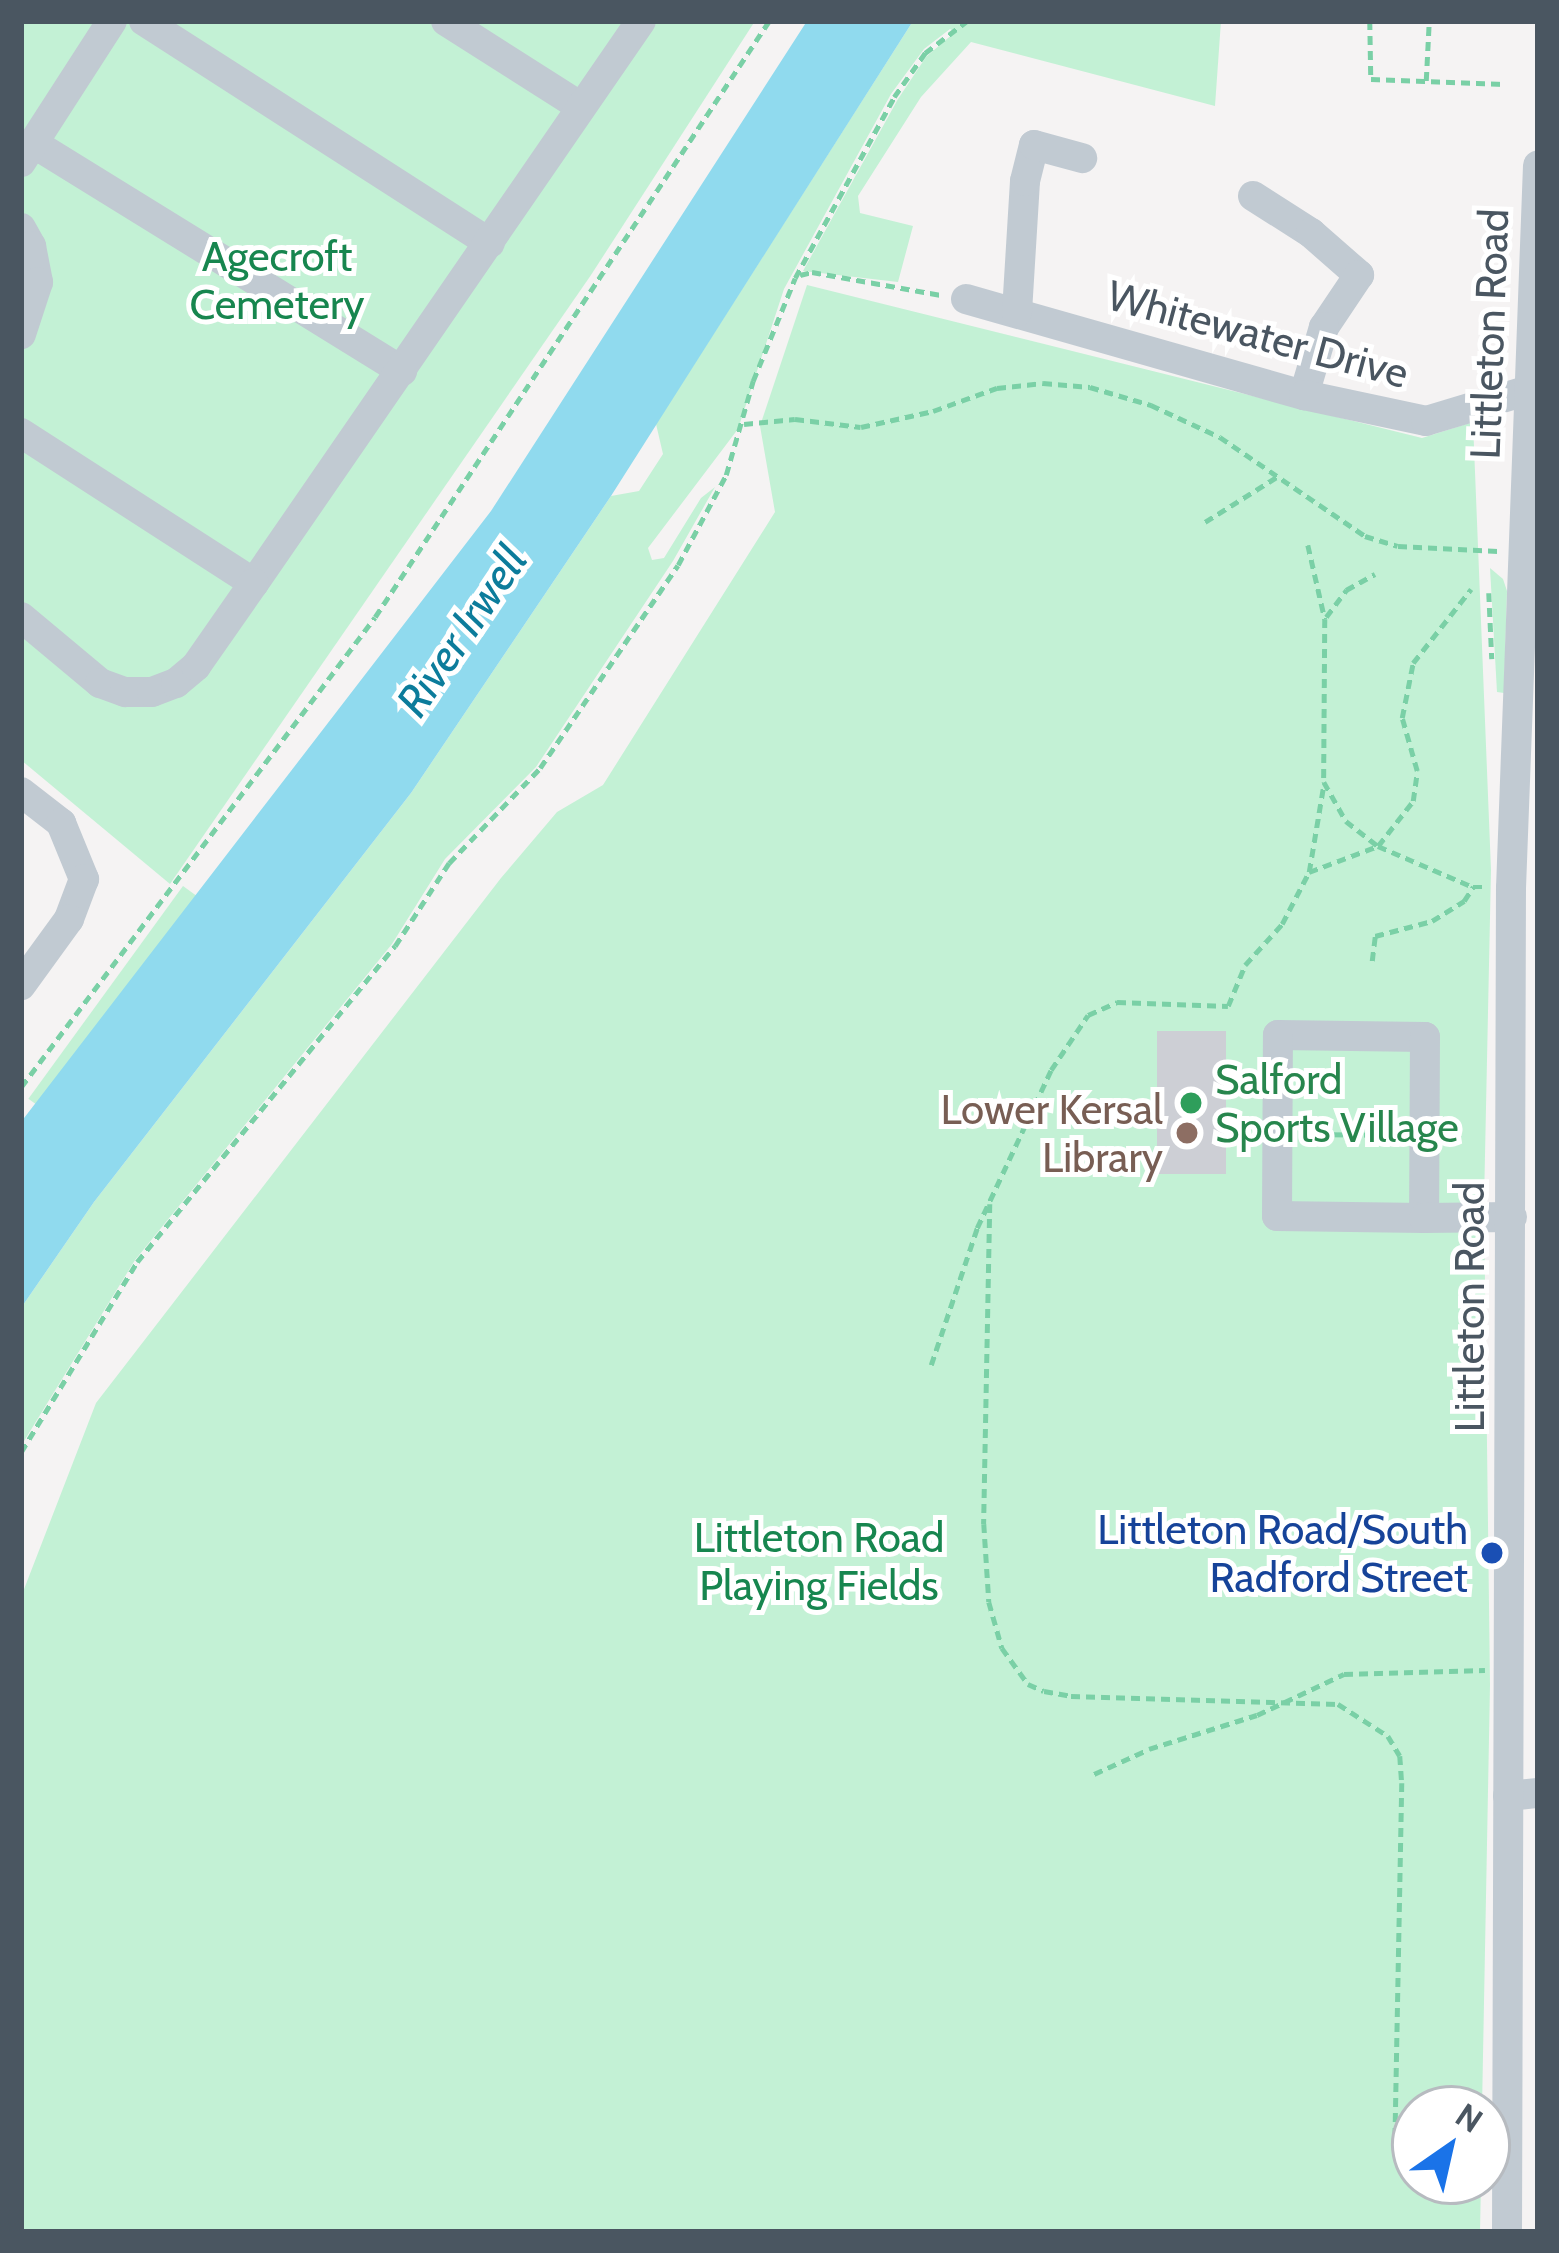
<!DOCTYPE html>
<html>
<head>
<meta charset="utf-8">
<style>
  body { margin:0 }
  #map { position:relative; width:1559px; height:2253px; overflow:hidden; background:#f5f3f3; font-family:Cabin,sans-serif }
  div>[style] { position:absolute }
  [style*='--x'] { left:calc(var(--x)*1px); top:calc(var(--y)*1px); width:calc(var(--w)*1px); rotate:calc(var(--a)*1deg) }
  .green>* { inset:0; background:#c3f1d5; transform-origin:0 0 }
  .water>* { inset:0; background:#90daee }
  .building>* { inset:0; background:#cdcfd5; transform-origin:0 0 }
  .path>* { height:4.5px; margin-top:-2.25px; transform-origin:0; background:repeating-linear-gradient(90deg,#7ad0a6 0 9px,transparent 0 15px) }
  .minor>* { height:30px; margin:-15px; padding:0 15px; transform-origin:15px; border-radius:15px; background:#c1cad2 }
  .dots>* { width:33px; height:33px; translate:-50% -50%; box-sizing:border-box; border:6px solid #fff; border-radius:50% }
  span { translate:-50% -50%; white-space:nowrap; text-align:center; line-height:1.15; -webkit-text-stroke:10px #fff; paint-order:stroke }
  .park-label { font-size:42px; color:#17864f }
  .street-label { font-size:42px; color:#4a5661 }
  .leisure-label { font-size:42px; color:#27864d }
  .left { translate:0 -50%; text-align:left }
  .education-label { font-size:42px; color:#785e54 }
  .right { translate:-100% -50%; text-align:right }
  .transit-label { font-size:42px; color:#164399 }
  .water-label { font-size:45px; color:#0c7c9b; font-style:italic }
  .frame { position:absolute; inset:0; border:24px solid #4a5661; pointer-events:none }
  .north { position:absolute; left:1391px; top:2085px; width:120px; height:120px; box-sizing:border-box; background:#fff; border:3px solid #b7bbc0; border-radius:50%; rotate:34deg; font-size:33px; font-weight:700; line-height:48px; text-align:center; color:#4a5661 }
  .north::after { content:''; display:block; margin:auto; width:42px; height:54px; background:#1a73e8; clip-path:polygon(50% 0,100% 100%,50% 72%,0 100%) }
</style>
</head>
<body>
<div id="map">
  <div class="green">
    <i style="clip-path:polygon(21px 21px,755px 21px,591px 275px,170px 884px,21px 760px)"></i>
    <i style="clip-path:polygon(913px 21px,1221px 21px,1215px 106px,971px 42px,921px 97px,858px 196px,860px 213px,913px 226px,898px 282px,803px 271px,898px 99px,926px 57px,955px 32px,950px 29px,924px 49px,891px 94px,784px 289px,738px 429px,648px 548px,652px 560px,664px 558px,701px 498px,715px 487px,673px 561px,536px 767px,445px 859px,392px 944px,135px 1260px,21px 1446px,21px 1308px,94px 1202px,411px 793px,611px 496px,639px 491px,663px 454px,656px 424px)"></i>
    <i style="clip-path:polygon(807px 285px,1422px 438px,1473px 422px,1491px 870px,1484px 1203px,1490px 1685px,1482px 2109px,1415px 2109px,1415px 2181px,1481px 2181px,1480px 2232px,21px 2232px,21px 1597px,96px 1403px,501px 878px,557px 812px,603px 785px,775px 512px,760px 426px)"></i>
    <i style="clip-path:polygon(1490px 568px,1503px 579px,1507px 591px,1504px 693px,1497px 692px)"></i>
    <i style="left:183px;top:886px;width:17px;height:263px;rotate:36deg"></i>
  </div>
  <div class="water">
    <i style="clip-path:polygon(807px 21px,913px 21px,611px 496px,411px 793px,94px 1202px,21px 1308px,21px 1122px,491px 511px)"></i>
  </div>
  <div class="building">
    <i style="left:1157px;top:1031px;width:69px;height:143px"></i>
  </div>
  <div class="path">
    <i style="--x:1370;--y:21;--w:58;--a:89"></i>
    <i style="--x:1371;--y:79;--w:133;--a:2.2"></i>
    <i style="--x:1426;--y:81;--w:60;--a:-87.1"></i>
    <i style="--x:800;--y:275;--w:12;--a:-14"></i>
    <i style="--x:812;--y:272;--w:131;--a:10.1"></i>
    <i style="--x:744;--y:424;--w:51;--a:-5.6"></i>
    <i style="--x:795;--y:419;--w:66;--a:6.9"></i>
    <i style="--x:861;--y:427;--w:74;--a:-12.5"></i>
    <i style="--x:933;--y:411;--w:68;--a:-19.8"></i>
    <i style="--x:997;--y:388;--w:46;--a:-6.2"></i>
    <i style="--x:1043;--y:383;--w:47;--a:4.9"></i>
    <i style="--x:1090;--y:387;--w:64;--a:16.4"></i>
    <i style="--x:1151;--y:405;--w:76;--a:24.9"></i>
    <i style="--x:1220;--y:437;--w:176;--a:34.3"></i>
    <i style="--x:1365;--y:536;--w:34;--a:17"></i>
    <i style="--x:1398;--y:546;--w:100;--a:2.9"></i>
    <i style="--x:1205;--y:522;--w:89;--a:-32.1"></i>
    <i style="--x:1308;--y:545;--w:76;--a:77.1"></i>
    <i style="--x:1325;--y:619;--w:163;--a:90.4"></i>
    <i style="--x:1324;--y:782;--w:45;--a:60.6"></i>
    <i style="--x:1346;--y:821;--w:41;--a:38"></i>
    <i style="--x:1378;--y:846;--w:57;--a:-52.1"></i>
    <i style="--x:1413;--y:801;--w:30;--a:-82"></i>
    <i style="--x:1417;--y:771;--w:55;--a:-105.8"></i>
    <i style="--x:1402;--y:718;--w:56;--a:-78.7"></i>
    <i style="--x:1413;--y:663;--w:94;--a:-51.9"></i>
    <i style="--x:1489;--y:593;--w:66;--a:87.4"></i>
    <i style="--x:1326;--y:617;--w:34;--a:-53"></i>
    <i style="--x:1346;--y:590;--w:33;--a:-29"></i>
    <i style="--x:1309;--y:872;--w:74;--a:-20.6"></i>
    <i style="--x:1378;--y:846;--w:103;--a:23.3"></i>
    <i style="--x:1473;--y:887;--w:15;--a:0"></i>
    <i style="--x:1372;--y:961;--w:25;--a:-83"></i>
    <i style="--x:1375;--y:936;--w:59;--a:-14.7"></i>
    <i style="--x:1432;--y:921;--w:38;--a:-32"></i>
    <i style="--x:1464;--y:901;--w:17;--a:-57"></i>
    <i style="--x:21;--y:1087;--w:588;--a:-53.01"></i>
    <i style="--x:375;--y:617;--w:714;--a:-56.53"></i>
    <i style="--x:1237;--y:1134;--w:13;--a:0"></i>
    <i style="--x:1304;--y:1134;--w:96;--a:0.6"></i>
    <i style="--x:990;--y:1204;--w:320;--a:91.1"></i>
    <i style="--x:984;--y:1524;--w:78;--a:86.3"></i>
    <i style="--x:989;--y:1602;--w:48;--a:74.2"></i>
    <i style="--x:1002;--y:1648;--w:44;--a:54.2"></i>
    <i style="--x:1028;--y:1684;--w:17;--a:24"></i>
    <i style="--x:1044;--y:1691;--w:27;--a:10"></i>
    <i style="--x:1071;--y:1696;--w:267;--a:1.7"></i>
    <i style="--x:1338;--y:1704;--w:59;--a:32.6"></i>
    <i style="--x:1388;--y:1736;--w:23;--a:59"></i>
    <i style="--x:1400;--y:1756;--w:27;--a:86"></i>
    <i style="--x:1402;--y:1783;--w:353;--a:91.1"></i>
    <i style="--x:1395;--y:2136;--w:14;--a:-12"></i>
    <i style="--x:1409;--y:2133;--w:10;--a:-53"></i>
    <i style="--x:931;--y:1365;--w:145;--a:-71.4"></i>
    <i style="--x:977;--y:1228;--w:174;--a:-64.9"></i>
    <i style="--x:1051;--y:1070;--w:66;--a:-56.1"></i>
    <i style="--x:1088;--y:1015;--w:32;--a:-24"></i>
    <i style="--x:1117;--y:1002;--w:111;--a:2.1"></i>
    <i style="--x:1228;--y:1006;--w:44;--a:-67.5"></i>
    <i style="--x:1245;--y:965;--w:55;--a:-47.9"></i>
    <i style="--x:1282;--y:924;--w:59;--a:-62.6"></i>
    <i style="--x:1309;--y:872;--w:91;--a:-80.5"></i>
    <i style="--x:21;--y:1452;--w:223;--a:-58.6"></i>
    <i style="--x:137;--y:1262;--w:408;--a:-50.8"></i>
    <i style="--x:395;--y:946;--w:99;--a:-57"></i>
    <i style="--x:449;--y:863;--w:132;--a:-46.2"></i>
    <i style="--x:540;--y:768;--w:245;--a:-55.8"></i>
    <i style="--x:678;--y:565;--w:102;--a:-61.9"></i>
    <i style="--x:726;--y:475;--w:98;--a:-74"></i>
    <i style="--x:753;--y:381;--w:111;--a:-67.8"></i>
    <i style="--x:795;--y:278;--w:206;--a:-61.3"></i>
    <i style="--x:894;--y:97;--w:54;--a:-54.8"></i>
    <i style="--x:925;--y:53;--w:53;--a:-37.3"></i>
    <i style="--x:1094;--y:1774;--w:60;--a:-24.4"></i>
    <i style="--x:1149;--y:1749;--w:113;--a:-17.5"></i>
    <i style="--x:1257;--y:1715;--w:96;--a:-25.2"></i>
    <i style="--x:1344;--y:1674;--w:141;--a:-1.6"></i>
    <i style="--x:1466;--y:2109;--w:19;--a:-18"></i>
  </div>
  <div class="minor">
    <i style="--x:144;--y:21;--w:411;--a:32.7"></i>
    <i style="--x:446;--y:21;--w:160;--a:32.5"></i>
    <i style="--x:33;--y:143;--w:434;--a:31.7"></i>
    <i style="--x:21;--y:162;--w:168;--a:-57.2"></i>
    <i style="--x:1253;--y:196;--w:69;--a:32.5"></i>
    <i style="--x:1311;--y:233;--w:64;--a:41.2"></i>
    <i style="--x:1359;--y:275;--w:63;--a:123.9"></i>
    <i style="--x:1324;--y:327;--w:71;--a:106.4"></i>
    <i style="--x:21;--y:228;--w:21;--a:61"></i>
    <i style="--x:31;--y:246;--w:37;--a:79"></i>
    <i style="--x:38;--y:282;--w:55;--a:108.1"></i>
    <i style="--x:966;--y:299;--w:351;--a:15.9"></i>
    <i style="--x:1304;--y:395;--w:125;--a:12"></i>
    <i style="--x:1426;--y:421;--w:108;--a:-16.8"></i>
    <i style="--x:1017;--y:312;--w:131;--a:-86.5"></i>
    <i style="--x:1025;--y:181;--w:37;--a:-76"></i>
    <i style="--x:1034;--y:145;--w:50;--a:15.2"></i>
    <i style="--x:21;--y:433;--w:277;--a:32.8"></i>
    <i style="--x:254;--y:583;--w:682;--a:-55.45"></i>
    <i style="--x:21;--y:617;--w:103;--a:39.9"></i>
    <i style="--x:100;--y:683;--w:27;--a:20"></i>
    <i style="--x:125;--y:692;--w:27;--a:0"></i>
    <i style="--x:152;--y:692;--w:26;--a:-21"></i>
    <i style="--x:176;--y:683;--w:26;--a:-40"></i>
    <i style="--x:196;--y:666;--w:101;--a:-55.1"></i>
    <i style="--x:21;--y:792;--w:51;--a:37.8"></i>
    <i style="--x:61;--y:823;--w:61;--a:67.7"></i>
    <i style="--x:84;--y:879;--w:43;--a:110.6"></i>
    <i style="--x:69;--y:919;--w:82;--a:126"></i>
    <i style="--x:1278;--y:1035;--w:147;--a:0.8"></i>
    <i style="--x:1425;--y:1037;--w:181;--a:90.3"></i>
    <i style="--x:1424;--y:1218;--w:147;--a:-179.2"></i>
    <i style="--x:1277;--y:1216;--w:181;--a:-89.7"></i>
    <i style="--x:1424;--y:1218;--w:88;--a:-0.7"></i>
    <i style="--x:1508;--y:1796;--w:30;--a:-6"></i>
    <i style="--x:1507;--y:2232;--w:1344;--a:-89.83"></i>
    <i style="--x:1511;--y:888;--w:723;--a:-87.86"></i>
  </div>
  <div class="dots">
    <i style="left:1191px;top:1103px;background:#2e9e5b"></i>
    <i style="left:1187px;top:1133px;background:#8d6e63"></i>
    <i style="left:1492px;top:1553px;background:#1a4fb4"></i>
  </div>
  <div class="park-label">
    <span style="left:277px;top:280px">Agecroft<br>Cemetery</span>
    <span style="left:819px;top:1561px">Littleton Road<br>Playing Fields</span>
  </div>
  <div class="street-label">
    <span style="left:1258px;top:334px;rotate:15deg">Whitewater Drive</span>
    <span style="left:1489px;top:334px;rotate:-88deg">Littleton Road</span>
    <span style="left:1469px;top:1307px;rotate:-90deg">Littleton Road</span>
  </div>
  <div class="leisure-label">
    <span class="left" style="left:1215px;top:1103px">Salford<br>Sports Village</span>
  </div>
  <div class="education-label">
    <span class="right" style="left:1163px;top:1133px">Lower Kersal<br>Library</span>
  </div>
  <div class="transit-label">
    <span class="right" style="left:1468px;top:1553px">Littleton Road/South<br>Radford Street</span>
  </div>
  <div class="water-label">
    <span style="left:462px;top:631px;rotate:-56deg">River Irwell</span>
  </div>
  <div class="frame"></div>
  <div class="north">N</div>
</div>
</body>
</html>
